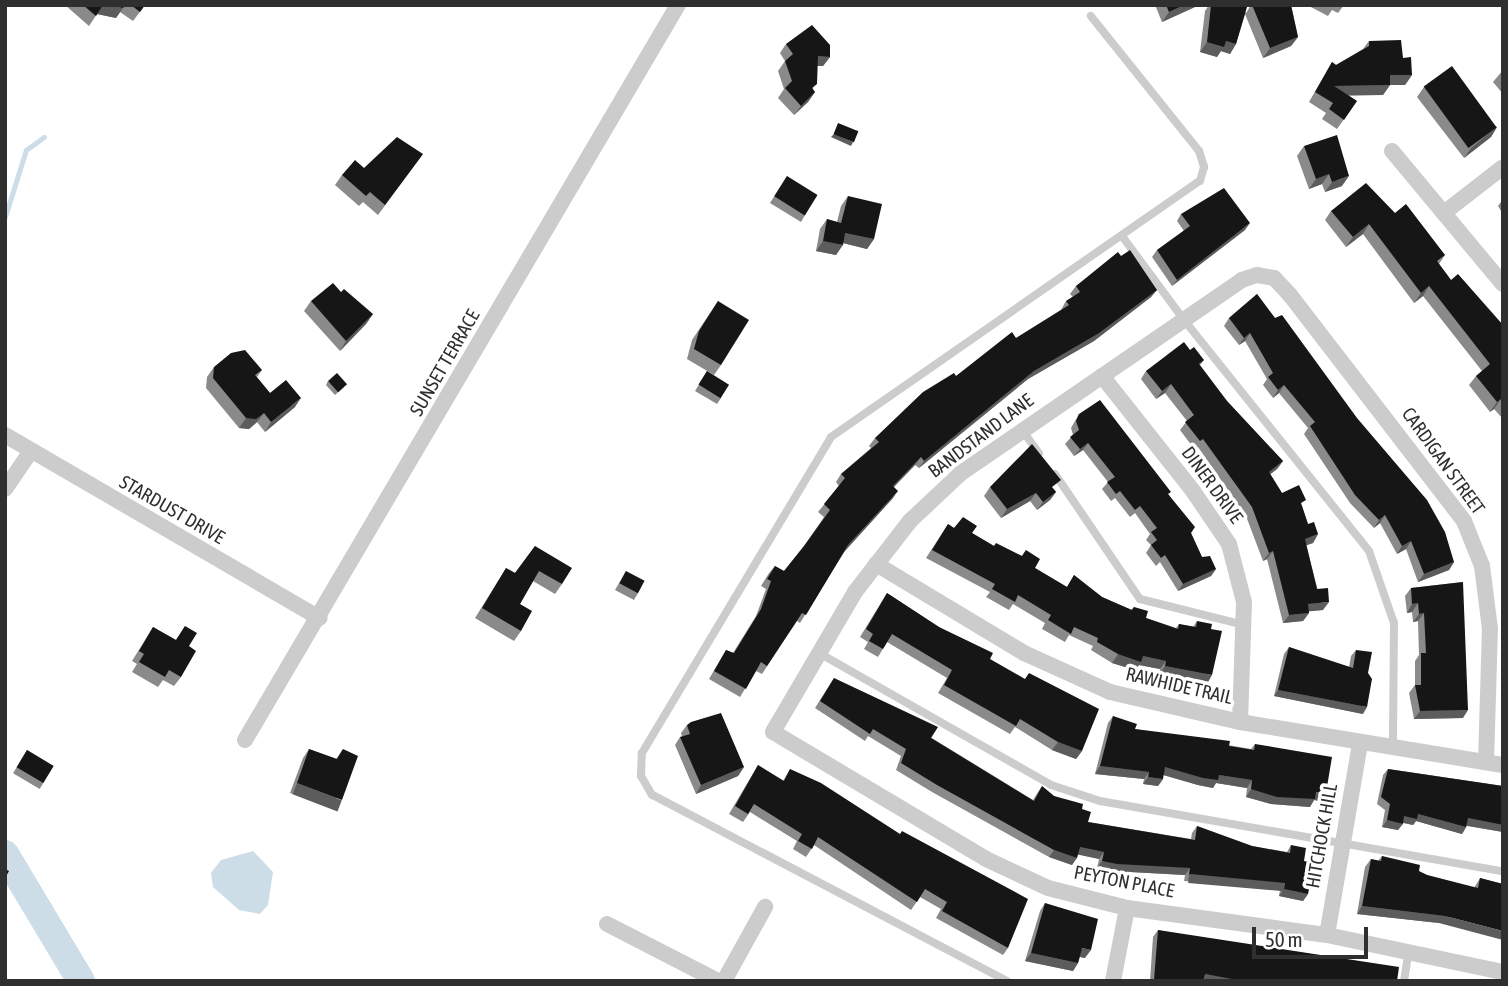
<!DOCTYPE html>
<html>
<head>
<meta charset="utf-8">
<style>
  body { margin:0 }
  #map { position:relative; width:1508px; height:986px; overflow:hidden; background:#fff; font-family:"Asap Condensed",sans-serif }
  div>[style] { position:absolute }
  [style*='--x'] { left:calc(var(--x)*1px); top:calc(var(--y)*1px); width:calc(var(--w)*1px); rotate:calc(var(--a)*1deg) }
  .water>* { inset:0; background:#ccdde8 }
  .stream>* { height:4.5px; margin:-2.25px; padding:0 2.25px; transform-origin:2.25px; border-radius:2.25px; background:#ccdde8 }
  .river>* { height:28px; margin:-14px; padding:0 14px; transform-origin:14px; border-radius:14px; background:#ccdde8 }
  .lane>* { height:8px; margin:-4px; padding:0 4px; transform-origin:4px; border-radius:4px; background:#ccc }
  .street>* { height:16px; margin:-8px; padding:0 8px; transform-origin:8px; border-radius:8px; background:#ccc }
  .wall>* { inset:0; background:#8a8a8a; transform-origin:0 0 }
  .shaded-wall>* { inset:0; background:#5c5c5c; transform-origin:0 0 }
  .building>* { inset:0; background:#161616; transform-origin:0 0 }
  span { translate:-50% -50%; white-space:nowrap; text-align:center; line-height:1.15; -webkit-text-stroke:7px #fff; paint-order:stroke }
  .street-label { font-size:19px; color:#2f2f2f }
  .frame { position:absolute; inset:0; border:7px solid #2f2f2f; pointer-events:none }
  .scale { position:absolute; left:1252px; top:927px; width:116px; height:32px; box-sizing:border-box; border:4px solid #2f2f2f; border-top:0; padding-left:9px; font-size:21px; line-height:24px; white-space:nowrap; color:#2f2f2f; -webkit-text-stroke:5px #fff; paint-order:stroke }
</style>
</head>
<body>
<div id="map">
  <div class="water">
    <i style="clip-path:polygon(253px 851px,273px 872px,268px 905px,260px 914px,239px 910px,213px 887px,211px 873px,221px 860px)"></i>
  </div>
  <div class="stream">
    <i style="--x:5;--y:217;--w:70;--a:-72.6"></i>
    <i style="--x:26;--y:150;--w:22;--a:-36"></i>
  </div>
  <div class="river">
    <i style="--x:5;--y:854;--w:148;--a:59.1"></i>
  </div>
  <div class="lane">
    <i style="--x:1122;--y:236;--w:104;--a:53.6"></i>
    <i style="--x:1184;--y:320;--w:296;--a:51.3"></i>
    <i style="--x:1369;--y:551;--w:76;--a:70.9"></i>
    <i style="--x:1394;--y:623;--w:126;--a:90.5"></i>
    <i style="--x:1022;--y:430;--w:29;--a:54"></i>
    <i style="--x:1055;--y:474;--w:151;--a:55.8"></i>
    <i style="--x:1140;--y:599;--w:107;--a:14"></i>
    <i style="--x:819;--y:653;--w:267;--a:29.6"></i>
    <i style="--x:1051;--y:785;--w:52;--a:18.1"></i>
    <i style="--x:1100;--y:801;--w:409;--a:9.9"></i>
    <i style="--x:1007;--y:981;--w:401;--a:-152.3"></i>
    <i style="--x:652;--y:795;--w:22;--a:-120"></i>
    <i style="--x:641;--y:776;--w:23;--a:-88"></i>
    <i style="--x:642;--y:753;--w:368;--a:-59.1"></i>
    <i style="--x:831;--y:437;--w:449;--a:-34.8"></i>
    <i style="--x:1200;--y:181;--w:15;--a:-74"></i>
    <i style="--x:1204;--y:167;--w:17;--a:-107"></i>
    <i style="--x:1199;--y:151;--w:173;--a:-128.7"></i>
    <i style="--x:1404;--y:981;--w:31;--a:-81"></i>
  </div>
  <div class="street">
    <i style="--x:1392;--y:151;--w:173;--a:50.2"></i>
    <i style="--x:1445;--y:212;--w:73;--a:-37.8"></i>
    <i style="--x:1102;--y:376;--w:147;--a:51.6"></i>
    <i style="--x:1193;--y:491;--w:64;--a:55.8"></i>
    <i style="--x:1229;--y:544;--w:60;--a:75.5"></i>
    <i style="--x:1244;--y:602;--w:120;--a:91.9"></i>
    <i style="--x:5;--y:435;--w:364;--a:30.2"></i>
    <i style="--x:5;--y:489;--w:46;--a:-55.6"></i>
    <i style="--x:876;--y:564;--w:173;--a:31"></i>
    <i style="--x:1024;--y:653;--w:94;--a:24.4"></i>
    <i style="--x:1110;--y:692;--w:133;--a:13"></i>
    <i style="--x:1240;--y:722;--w:266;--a:9.3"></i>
    <i style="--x:245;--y:740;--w:853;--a:-59.5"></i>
    <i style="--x:1486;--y:762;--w:133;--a:-88.3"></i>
    <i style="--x:1490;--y:629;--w:64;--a:-97.2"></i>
    <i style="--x:1482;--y:566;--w:48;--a:-111.8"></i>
    <i style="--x:1464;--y:521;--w:285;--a:-127.6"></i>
    <i style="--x:1290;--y:295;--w:23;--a:-133"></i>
    <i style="--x:1274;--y:278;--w:17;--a:-170"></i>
    <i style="--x:1257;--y:275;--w:16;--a:162"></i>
    <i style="--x:1242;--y:280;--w:342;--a:145.5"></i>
    <i style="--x:960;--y:474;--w:69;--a:136.8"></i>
    <i style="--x:910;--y:521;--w:90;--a:127.8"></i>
    <i style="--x:855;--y:592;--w:162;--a:120.4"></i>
    <i style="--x:773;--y:732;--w:248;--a:30.8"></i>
    <i style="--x:986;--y:859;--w:68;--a:25.1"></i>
    <i style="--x:1048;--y:888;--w:81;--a:14.2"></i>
    <i style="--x:1127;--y:908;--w:202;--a:7.7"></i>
    <i style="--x:1327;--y:935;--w:180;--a:11.9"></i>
    <i style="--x:607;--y:924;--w:125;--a:27.2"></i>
    <i style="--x:1327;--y:935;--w:194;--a:-80.2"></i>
    <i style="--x:724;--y:981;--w:85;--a:-61"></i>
    <i style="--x:1113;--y:981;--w:74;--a:-79.1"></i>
  </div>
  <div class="wall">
    <i style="clip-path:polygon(65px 5px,145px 5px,133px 21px,120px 12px,116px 18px,97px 14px,89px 26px)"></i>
    <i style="clip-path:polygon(1155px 5px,1196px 5px,1195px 7px,1162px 22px)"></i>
    <i style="clip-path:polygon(1209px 5px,1239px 5px,1246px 13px,1251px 5px,1291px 5px,1298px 37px,1291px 46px,1263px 58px,1245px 14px,1236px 44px,1230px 54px,1221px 51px,1217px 57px,1200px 52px,1205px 11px)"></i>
    <i style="clip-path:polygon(1307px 5px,1344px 5px,1338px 13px,1332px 10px,1328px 16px)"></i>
    <i style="clip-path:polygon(1369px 41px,1403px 58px,1412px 75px,1405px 85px,1390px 85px,1383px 95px,1348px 95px,1357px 101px,1337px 129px,1322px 119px,1326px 113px,1309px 102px,1332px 62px,1336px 65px,1363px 49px)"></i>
    <i style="clip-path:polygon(786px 44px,830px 57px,823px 66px,817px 66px,813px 89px,815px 92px,808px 102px,794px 115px,778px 98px,784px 89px,778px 71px,785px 61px,780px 53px)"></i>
    <i style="clip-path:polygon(1503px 70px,1503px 94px,1493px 82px)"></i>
    <i style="clip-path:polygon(1424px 87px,1497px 127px,1491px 137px,1464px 158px,1417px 97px)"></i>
    <i style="clip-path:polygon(1304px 146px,1342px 186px,1325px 192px,1322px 184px,1309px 189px,1297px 156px)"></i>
    <i style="clip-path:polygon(423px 154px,378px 215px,363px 202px,359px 206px,335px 185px,342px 175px,364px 168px)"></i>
    <i style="clip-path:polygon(787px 176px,805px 215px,801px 222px,770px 203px)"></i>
    <i style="clip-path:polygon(848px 196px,874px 239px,867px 249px,843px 243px,836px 255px,816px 251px,820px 229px,827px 219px,837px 222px,841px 206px)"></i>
    <i style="clip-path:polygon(1503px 199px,1503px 214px,1498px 206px)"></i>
    <i style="clip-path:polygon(1331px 211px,1395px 213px,1445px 255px,1439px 264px,1451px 280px,1503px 325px,1503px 419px,1494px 409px,1490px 412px,1469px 385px,1476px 376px,1482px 371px,1423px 296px,1414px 303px,1363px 234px,1346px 247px,1325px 220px)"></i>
    <i style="clip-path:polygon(1181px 214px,1245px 230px,1172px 286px,1152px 257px,1157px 250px,1184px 231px,1177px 221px)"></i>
    <i style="clip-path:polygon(1121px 256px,1157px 290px,1151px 297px,1094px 341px,1028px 379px,919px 468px,915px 465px,894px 487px,893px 498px,845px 551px,800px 623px,797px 621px,762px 674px,756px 671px,740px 697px,709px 679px,726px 650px,733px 653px,756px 616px,766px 589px,761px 586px,769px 573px,775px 566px,784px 571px,804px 546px,824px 517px,818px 512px,839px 486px,836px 482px,841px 474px,871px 448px,869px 446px,875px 438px,956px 376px,1061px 310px,1066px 301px,1073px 297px,1070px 294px,1076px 286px)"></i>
    <i style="clip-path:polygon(1257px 294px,1454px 562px,1449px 570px,1418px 582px,1406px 549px,1397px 554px,1380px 523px,1374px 528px,1350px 503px,1304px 434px,1308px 428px,1279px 393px,1273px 398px,1263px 385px,1267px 379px,1245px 341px,1239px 345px,1224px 326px,1229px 318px)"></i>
    <i style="clip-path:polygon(311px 301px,373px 314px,366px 324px,340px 351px,304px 311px)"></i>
    <i style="clip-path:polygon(718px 301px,721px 365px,714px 375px,687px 359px,692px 340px)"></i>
    <i style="clip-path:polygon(1190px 350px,1204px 360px,1200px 365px,1227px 401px,1283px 461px,1277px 469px,1270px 474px,1282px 493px,1302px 506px,1308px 524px,1318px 534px,1313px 543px,1306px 545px,1323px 610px,1309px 611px,1309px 613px,1303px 621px,1283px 623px,1267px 559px,1263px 561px,1246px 516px,1198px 447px,1195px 450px,1180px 430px,1187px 421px,1165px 393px,1156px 399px,1141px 379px,1146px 371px)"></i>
    <i style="clip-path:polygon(214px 367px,262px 370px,257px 377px,270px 393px,295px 407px,265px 432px,257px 422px,249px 429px,239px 428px,206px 388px,207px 377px)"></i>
    <i style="clip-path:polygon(707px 371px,721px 398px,717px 404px,695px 391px)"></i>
    <i style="clip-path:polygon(328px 381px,344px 387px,335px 395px,326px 385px)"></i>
    <i style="clip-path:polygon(1079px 414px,1169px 495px,1191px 533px,1202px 557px,1216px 569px,1211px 576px,1178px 591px,1160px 562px,1156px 566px,1146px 553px,1151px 545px,1146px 540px,1150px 534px,1135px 513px,1130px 517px,1115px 498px,1111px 501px,1102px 489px,1108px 482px,1083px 450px,1074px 456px,1065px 444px,1073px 435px,1071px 428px)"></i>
    <i style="clip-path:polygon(990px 487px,1054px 489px,1056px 492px,1050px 500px,1037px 510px,1030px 501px,1001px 518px,984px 496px)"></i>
    <i style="clip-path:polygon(948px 524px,954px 528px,972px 533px,994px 546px,1022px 556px,1026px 550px,1035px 568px,1067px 587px,1074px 575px,1102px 597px,1131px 610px,1134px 607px,1146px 618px,1176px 628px,1179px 624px,1193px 627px,1197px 621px,1207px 684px,1159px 675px,1160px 669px,1139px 665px,1135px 670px,1112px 663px,1091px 650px,1093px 646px,1069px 635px,1065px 642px,1042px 629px,1045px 623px,1013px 604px,1009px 610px,986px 597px,990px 592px,926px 558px)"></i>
    <i style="clip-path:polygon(535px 546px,562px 584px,555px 594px,533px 581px,520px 604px,521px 631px,514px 641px,475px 618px,506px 568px,515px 573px)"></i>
    <i style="clip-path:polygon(626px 571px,638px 593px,634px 600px,615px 590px)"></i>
    <i style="clip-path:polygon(1463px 582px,1463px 718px,1414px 719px,1409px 693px,1415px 685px,1415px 661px,1419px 655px,1418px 621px,1413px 622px,1412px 612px,1407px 613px,1405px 596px,1411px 588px)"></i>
    <i style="clip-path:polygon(887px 593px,939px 627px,990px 659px,1082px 751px,1076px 759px,1052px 750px,1015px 727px,1010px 734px,938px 693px,947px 678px,887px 642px,878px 657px,864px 649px,868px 642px,860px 637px)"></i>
    <i style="clip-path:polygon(185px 626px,189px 646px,181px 677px,174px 686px,163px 680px,158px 687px,132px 672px,137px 664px,132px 661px,153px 627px,176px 640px)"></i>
    <i style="clip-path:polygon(1289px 647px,1349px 667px,1351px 656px,1356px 650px,1363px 714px,1274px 696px,1284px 654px)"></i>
    <i style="clip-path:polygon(834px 678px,1033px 800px,1042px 786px,1054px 796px,1082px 809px,1088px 822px,1191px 839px,1192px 833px,1197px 826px,1252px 846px,1287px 852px,1291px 845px,1304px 861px,1308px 894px,1303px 901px,1279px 896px,1280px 890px,1184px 881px,1185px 875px,1112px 871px,1097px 868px,1099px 859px,1078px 854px,1072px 865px,1049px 857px,932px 792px,896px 770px,901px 756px,868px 736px,865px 741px,815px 708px)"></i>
    <i style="clip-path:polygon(1113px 716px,1135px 729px,1251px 749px,1255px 744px,1320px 801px,1314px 800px,1310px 807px,1271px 804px,1246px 797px,1247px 788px,1216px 783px,1213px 788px,1198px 785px,1163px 775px,1163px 779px,1158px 786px,1143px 784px,1144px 779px,1095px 774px,1108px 723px)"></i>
    <i style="clip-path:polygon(687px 725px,744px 767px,738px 776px,696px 794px,675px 745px,680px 737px,682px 737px,681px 733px)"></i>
    <i style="clip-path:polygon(309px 749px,336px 759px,343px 749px,335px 810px,290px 793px,303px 758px)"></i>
    <i style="left:27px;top:750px;width:31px;height:27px;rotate:31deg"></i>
    <i style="clip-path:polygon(758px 765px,783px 781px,790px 769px,1008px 948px,1003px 955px,936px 918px,941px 909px,920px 897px,911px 910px,814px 845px,806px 857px,793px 849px,797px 841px,750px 812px,743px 822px,729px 814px)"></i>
    <i style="clip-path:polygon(1388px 769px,1503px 786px,1503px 832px,1467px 826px,1462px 834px,1416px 821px,1413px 825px,1403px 823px,1398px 830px,1382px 827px,1385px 810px,1377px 804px,1383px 775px)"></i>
    <i style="clip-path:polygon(1382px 856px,1427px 875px,1474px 888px,1480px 878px,1503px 884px,1439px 923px,1357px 914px,1365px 867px,1371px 859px,1378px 861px)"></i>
    <i style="clip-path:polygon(1045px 903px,1085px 958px,1080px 957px,1078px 963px,1073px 971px,1025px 961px,1040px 911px)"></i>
    <i style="clip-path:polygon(1158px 930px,1397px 981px,1150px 981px,1153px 937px)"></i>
  </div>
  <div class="shaded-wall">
    <i style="clip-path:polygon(103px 5px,108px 5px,123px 8px,116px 18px,97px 14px)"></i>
    <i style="clip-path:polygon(1184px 5px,1196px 5px,1195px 7px,1162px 22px,1169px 12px)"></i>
    <i style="clip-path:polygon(1298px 37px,1291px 46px,1263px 58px,1270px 48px)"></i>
    <i style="clip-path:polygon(1226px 41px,1236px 44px,1230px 54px,1221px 51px,1217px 57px,1200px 52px,1207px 42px)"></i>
    <i style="clip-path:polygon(818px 56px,830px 57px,823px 66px,811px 66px)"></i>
    <i style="clip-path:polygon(1390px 75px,1412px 75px,1405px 85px,1383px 85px)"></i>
    <i style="clip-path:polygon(1390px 85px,1383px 95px,1328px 96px,1334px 86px)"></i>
    <i style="clip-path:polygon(815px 92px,808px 102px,794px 115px,801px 106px)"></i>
    <i style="clip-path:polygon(1497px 127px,1491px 137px,1464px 158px,1471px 148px)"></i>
    <i style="clip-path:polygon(834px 134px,853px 142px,851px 146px,831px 137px)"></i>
    <i style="clip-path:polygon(1329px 174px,1322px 184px,1309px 189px,1316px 179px)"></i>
    <i style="clip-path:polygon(1349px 176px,1342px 186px,1325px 192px,1332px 182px)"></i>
    <i style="clip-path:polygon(1250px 223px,1245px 230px,1172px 286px,1177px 280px)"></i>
    <i style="clip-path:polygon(1369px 224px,1363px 234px,1346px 247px,1353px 237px)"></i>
    <i style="clip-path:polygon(845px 233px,874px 239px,867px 249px,839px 242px)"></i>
    <i style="clip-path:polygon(823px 241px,843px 245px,836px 255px,816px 251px)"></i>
    <i style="clip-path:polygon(1429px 286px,1423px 296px,1414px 303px,1421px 293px)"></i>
    <i style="clip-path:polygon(1157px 290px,1151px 297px,1094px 341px,1028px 379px,919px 468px,924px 461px,1034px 371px)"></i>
    <i style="clip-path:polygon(373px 314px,366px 324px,340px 351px,346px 341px)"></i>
    <i style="clip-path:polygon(1250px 333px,1245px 341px,1239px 345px,1244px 338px)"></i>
    <i style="clip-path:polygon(1171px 384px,1165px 393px,1156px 399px,1162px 391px)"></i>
    <i style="clip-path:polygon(1284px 385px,1279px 393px,1273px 398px,1278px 390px)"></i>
    <i style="clip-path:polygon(301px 398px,295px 407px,265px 432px,271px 422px)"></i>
    <i style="clip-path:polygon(1501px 399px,1494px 409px,1490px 412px,1497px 402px)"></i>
    <i style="clip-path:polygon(264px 413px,257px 422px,249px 429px,239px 428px,246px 418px)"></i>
    <i style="clip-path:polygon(1088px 443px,1083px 450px,1074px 456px,1080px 449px)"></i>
    <i style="clip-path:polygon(921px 457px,915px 465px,888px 493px,893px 486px)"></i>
    <i style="clip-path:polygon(1283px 461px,1277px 469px,1263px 480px,1269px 472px)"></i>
    <i style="clip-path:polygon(898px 491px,893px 498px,843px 553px,848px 545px)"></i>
    <i style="clip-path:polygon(1056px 492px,1050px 500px,1037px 510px,1043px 502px)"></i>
    <i style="clip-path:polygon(1036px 493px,1030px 501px,1001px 518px,1007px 509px)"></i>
    <i style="clip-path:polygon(1385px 515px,1380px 523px,1374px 528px,1379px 520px)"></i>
    <i style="clip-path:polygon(1318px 534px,1313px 543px,1299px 548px,1305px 539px)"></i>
    <i style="clip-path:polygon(1411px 541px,1406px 549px,1397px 554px,1402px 546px)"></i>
    <i style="clip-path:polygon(1273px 551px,1267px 559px,1263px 561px,1269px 553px)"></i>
    <i style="clip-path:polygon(1454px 562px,1449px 570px,1418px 582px,1424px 574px)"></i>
    <i style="clip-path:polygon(1216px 569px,1211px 576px,1178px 591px,1183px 584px)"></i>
    <i style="clip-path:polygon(1329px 602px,1323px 610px,1303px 612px,1308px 604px)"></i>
    <i style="clip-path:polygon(1418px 603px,1412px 612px,1407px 613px,1412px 604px)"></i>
    <i style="clip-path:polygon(1309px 613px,1303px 621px,1283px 623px,1289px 615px)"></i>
    <i style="clip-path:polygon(1424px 613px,1418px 621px,1413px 622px,1419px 614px)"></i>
    <i style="clip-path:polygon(1118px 654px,1143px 656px,1166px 661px,1160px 669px,1139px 665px,1135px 670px,1112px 663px)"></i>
    <i style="clip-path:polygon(1165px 666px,1212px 675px,1207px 684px,1159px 675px)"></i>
    <i style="clip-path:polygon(1278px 690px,1367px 707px,1363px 714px,1274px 696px)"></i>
    <i style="clip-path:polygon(1468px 710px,1463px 718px,1414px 719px,1420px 711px)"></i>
    <i style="clip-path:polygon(1058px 742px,1082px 751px,1076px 759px,1052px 750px)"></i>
    <i style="clip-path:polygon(1100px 766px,1149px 772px,1144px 779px,1095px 774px)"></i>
    <i style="clip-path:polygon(744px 767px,738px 776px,696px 794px,701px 785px)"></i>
    <i style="clip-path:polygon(1165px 767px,1219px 775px,1252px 780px,1247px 788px,1216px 783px,1213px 788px,1198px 785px,1160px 774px)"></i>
    <i style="clip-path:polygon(1148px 777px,1163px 779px,1158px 786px,1143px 784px)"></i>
    <i style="left:297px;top:783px;width:48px;height:12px;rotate:21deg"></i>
    <i style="clip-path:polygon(1251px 789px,1316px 792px,1326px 793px,1320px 801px,1314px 800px,1310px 807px,1271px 804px,1246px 797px)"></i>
    <i style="clip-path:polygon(1418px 814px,1466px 827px,1462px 834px,1416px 821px,1413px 825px,1400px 822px,1404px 816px)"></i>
    <i style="clip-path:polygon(1468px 818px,1503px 825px,1503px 832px,1463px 825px)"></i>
    <i style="clip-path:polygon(1387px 820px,1403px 824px,1398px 830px,1382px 827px)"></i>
    <i style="clip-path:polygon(1080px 847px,1104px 852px,1099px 859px,1075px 854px)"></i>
    <i style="clip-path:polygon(1054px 850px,1077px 858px,1072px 865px,1049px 857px)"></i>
    <i style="clip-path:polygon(1102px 861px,1190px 868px,1185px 875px,1112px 871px,1097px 868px)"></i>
    <i style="left:1189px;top:874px;width:96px;height:9px;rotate:5deg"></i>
    <i style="clip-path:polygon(1284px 889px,1308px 894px,1303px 901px,1279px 896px)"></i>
    <i style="clip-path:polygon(1362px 906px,1445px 916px,1503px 931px,1503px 940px,1439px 923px,1357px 914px)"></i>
    <i style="clip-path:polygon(1082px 948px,1091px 950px,1085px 958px,1076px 956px)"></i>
    <i style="clip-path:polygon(1031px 953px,1078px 963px,1073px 971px,1025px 961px)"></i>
    <i style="clip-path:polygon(1205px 974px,1243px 980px,1200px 981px)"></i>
  </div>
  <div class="building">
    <i style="clip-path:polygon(83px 5px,103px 5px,96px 16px)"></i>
    <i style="clip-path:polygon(108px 5px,125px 5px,123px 8px)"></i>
    <i style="clip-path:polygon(131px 5px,145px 5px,140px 12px)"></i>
    <i style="clip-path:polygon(1166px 5px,1184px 5px,1169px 12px)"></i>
    <i style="clip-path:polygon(1211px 5px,1239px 5px,1247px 7px,1236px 44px,1226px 41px,1224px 47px,1207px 42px)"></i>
    <i style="clip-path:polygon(1252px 5px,1291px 5px,1298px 37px,1270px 48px)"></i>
    <i style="clip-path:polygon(812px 25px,830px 45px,830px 57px,818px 56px,817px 84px,812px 88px,815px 92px,801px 106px,785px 88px,792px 81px,785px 61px,793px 54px,786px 44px)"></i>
    <i style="clip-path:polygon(1401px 40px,1403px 58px,1411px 57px,1412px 75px,1390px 75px,1390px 85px,1334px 86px,1357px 101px,1344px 120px,1329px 109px,1333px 103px,1315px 92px,1332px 62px,1336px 65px,1369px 46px,1369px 41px)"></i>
    <i style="left:1452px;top:66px;width:76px;height:35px;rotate:54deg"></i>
    <i style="left:838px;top:123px;width:22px;height:12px;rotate:22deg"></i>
    <i style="clip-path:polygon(1337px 135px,1349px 176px,1332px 182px,1329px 174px,1316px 179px,1304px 146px)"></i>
    <i style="clip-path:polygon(397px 137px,423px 154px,385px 205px,370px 192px,366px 196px,342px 175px,355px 160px,364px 168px)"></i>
    <i style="left:787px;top:176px;width:36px;height:24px;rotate:32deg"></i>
    <i style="clip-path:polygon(1366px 183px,1395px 213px,1406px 204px,1445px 255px,1437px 261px,1451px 280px,1458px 274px,1503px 325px,1503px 401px,1501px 399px,1497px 402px,1476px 376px,1490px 364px,1429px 286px,1421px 293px,1369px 224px,1353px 237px,1331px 211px)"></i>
    <i style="clip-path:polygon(1224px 188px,1250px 223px,1177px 280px,1157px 250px,1190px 226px,1181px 214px)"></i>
    <i style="clip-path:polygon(848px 196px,882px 204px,874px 239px,845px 233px,843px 245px,823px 241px,827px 219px,841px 223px)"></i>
    <i style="clip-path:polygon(1130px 250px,1157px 290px,1099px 333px,1034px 371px,924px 461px,921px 457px,893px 486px,898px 491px,848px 545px,806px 615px,802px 613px,767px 666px,761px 662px,746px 689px,714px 671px,726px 650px,734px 653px,761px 609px,771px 581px,767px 579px,775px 566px,784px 571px,804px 546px,830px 510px,824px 504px,845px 478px,841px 474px,879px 442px,875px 438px,923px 392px,954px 373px,956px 376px,1012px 332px,1016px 338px,1069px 305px,1066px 301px,1080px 292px,1076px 286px,1118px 252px,1121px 256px)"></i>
    <i style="clip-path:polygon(333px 283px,341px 292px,344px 289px,373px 314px,346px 341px,311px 301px)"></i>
    <i style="clip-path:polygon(1257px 294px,1275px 318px,1282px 315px,1357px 418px,1427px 500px,1445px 532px,1454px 562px,1424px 574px,1411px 541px,1402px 546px,1385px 515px,1379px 520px,1355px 495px,1310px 426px,1315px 422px,1284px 385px,1278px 390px,1268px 377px,1273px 373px,1250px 333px,1244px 338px,1229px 318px)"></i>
    <i style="clip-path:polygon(718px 301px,749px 320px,721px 365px,694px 349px,699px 331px)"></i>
    <i style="clip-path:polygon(1184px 342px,1190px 350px,1194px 347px,1204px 360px,1199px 364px,1227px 401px,1283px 461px,1269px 472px,1282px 493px,1299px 485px,1306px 500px,1301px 503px,1308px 524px,1314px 522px,1318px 534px,1305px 539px,1317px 589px,1328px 588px,1329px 602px,1308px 604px,1309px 613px,1289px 615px,1273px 551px,1269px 553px,1252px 507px,1203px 439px,1200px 441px,1185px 422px,1194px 415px,1171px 384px,1162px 391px,1146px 371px)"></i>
    <i style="clip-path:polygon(245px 350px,262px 370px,255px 375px,270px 393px,286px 380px,301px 398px,271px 422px,264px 413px,256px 419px,246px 418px,213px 378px,214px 367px,231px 353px)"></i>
    <i style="left:707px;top:371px;width:26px;height:16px;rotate:32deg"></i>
    <i style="left:337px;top:373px;width:15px;height:12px;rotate:48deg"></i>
    <i style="clip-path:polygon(1100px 400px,1171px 492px,1168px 494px,1195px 527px,1191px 533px,1202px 557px,1210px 556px,1216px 569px,1183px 584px,1165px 555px,1161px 558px,1151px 545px,1157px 540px,1151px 532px,1157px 528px,1140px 506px,1135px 510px,1120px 491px,1116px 494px,1107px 482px,1115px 477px,1088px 443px,1080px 449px,1070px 437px,1079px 430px,1076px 421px,1079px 414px)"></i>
    <i style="clip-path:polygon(1032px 444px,1061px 480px,1052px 487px,1056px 492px,1043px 502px,1036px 493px,1007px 509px,990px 487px)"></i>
    <i style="clip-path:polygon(963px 517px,977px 526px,972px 533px,994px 546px,996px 543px,1022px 556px,1026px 550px,1040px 559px,1035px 568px,1067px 587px,1074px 575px,1102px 597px,1132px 610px,1134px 607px,1148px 611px,1146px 618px,1178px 629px,1179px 624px,1196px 627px,1197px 621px,1212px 624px,1211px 629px,1222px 631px,1212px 675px,1165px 666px,1166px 661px,1143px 656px,1141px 662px,1118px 654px,1097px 642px,1098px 638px,1074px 627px,1071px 634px,1048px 620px,1051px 615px,1018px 595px,1015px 602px,992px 589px,995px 584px,932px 550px,948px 524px,954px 528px)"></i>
    <i style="clip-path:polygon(535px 546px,572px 568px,562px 584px,539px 571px,520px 604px,532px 611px,521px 631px,482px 608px,506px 568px,515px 573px)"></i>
    <i style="left:626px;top:571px;width:21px;height:14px;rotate:28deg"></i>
    <i style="clip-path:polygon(1463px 582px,1468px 710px,1420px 711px,1415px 685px,1421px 685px,1421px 653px,1426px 653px,1424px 613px,1419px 614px,1418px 603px,1412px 604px,1411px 588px)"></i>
    <i style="clip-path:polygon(887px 593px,939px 627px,993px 653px,990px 659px,1025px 679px,1029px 673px,1099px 709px,1082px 751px,1058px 742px,1020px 719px,1016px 726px,944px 685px,952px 670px,892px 634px,883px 649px,869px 641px,873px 634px,866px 629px)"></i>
    <i style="clip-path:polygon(185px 626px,197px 633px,189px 646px,196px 651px,181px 677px,169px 670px,165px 677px,139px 662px,144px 654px,139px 651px,153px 627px,176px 640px)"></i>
    <i style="clip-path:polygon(1289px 647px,1353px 668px,1356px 650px,1372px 652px,1368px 673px,1372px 679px,1367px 707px,1278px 690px)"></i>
    <i style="clip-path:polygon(834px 678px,938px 727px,931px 738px,1034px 801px,1042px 786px,1054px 796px,1083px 804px,1082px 809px,1091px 812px,1088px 822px,1195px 840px,1197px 826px,1252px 846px,1290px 853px,1291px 845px,1306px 848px,1304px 861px,1314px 863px,1308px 894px,1284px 889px,1285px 883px,1189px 874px,1190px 868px,1117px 864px,1102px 861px,1104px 852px,1080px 847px,1077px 858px,1054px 850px,937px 785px,901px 763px,906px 749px,873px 729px,870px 734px,820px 701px)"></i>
    <i style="clip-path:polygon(721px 713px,744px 767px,701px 785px,680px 737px,690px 734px,687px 725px,691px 722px)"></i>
    <i style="clip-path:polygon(1113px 716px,1137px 724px,1135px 729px,1230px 741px,1229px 746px,1254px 750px,1255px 744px,1332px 757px,1326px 793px,1316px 792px,1315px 799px,1277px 797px,1251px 789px,1252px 780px,1219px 775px,1218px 780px,1203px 778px,1165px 767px,1163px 779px,1148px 777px,1149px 772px,1100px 766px)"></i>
    <i style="clip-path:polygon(309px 749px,337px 759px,343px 749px,358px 756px,342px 800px,297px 783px)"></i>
    <i style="left:27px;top:750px;width:31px;height:20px;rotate:31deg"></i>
    <i style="clip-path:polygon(758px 765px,784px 781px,790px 769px,821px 783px,900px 834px,902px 831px,1028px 899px,1008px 948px,942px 911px,947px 902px,925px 889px,917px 902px,818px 837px,812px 849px,798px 841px,802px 834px,754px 804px,748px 814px,735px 806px)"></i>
    <i style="clip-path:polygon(1388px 769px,1503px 786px,1503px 825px,1468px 818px,1466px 827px,1418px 814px,1417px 819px,1404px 816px,1403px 824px,1387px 820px,1390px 804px,1381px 797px)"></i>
    <i style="clip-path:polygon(1382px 856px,1420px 865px,1419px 871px,1427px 875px,1478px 888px,1480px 878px,1503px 884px,1503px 931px,1445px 916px,1362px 906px,1371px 859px,1381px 861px)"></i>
    <i style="clip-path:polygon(5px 869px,9px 871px,5px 878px)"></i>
    <i style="clip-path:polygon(1045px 903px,1098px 919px,1091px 950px,1082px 948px,1078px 963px,1031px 953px)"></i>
    <i style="clip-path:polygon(1158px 930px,1399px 967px,1397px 981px,1243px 981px,1205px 974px,1203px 981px,1193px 980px,1192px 981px,1154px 980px)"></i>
  </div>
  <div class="street-label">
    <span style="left:445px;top:363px;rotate:-60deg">SUNSET TERRACE</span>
    <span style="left:981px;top:436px;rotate:-37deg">BANDSTAND LANE</span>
    <span style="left:1443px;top:461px;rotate:54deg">CARDIGAN STREET</span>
    <span style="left:1212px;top:485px;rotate:54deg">DINER DRIVE</span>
    <span style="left:172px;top:510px;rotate:30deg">STARDUST DRIVE</span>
    <span style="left:1179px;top:686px;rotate:13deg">RAWHIDE TRAIL</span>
    <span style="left:1322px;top:836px;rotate:-80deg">HITCHOCK HILL</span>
    <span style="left:1124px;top:882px;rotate:11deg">PEYTON PLACE</span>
  </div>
  <div class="frame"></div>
  <div class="scale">50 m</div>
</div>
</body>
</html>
